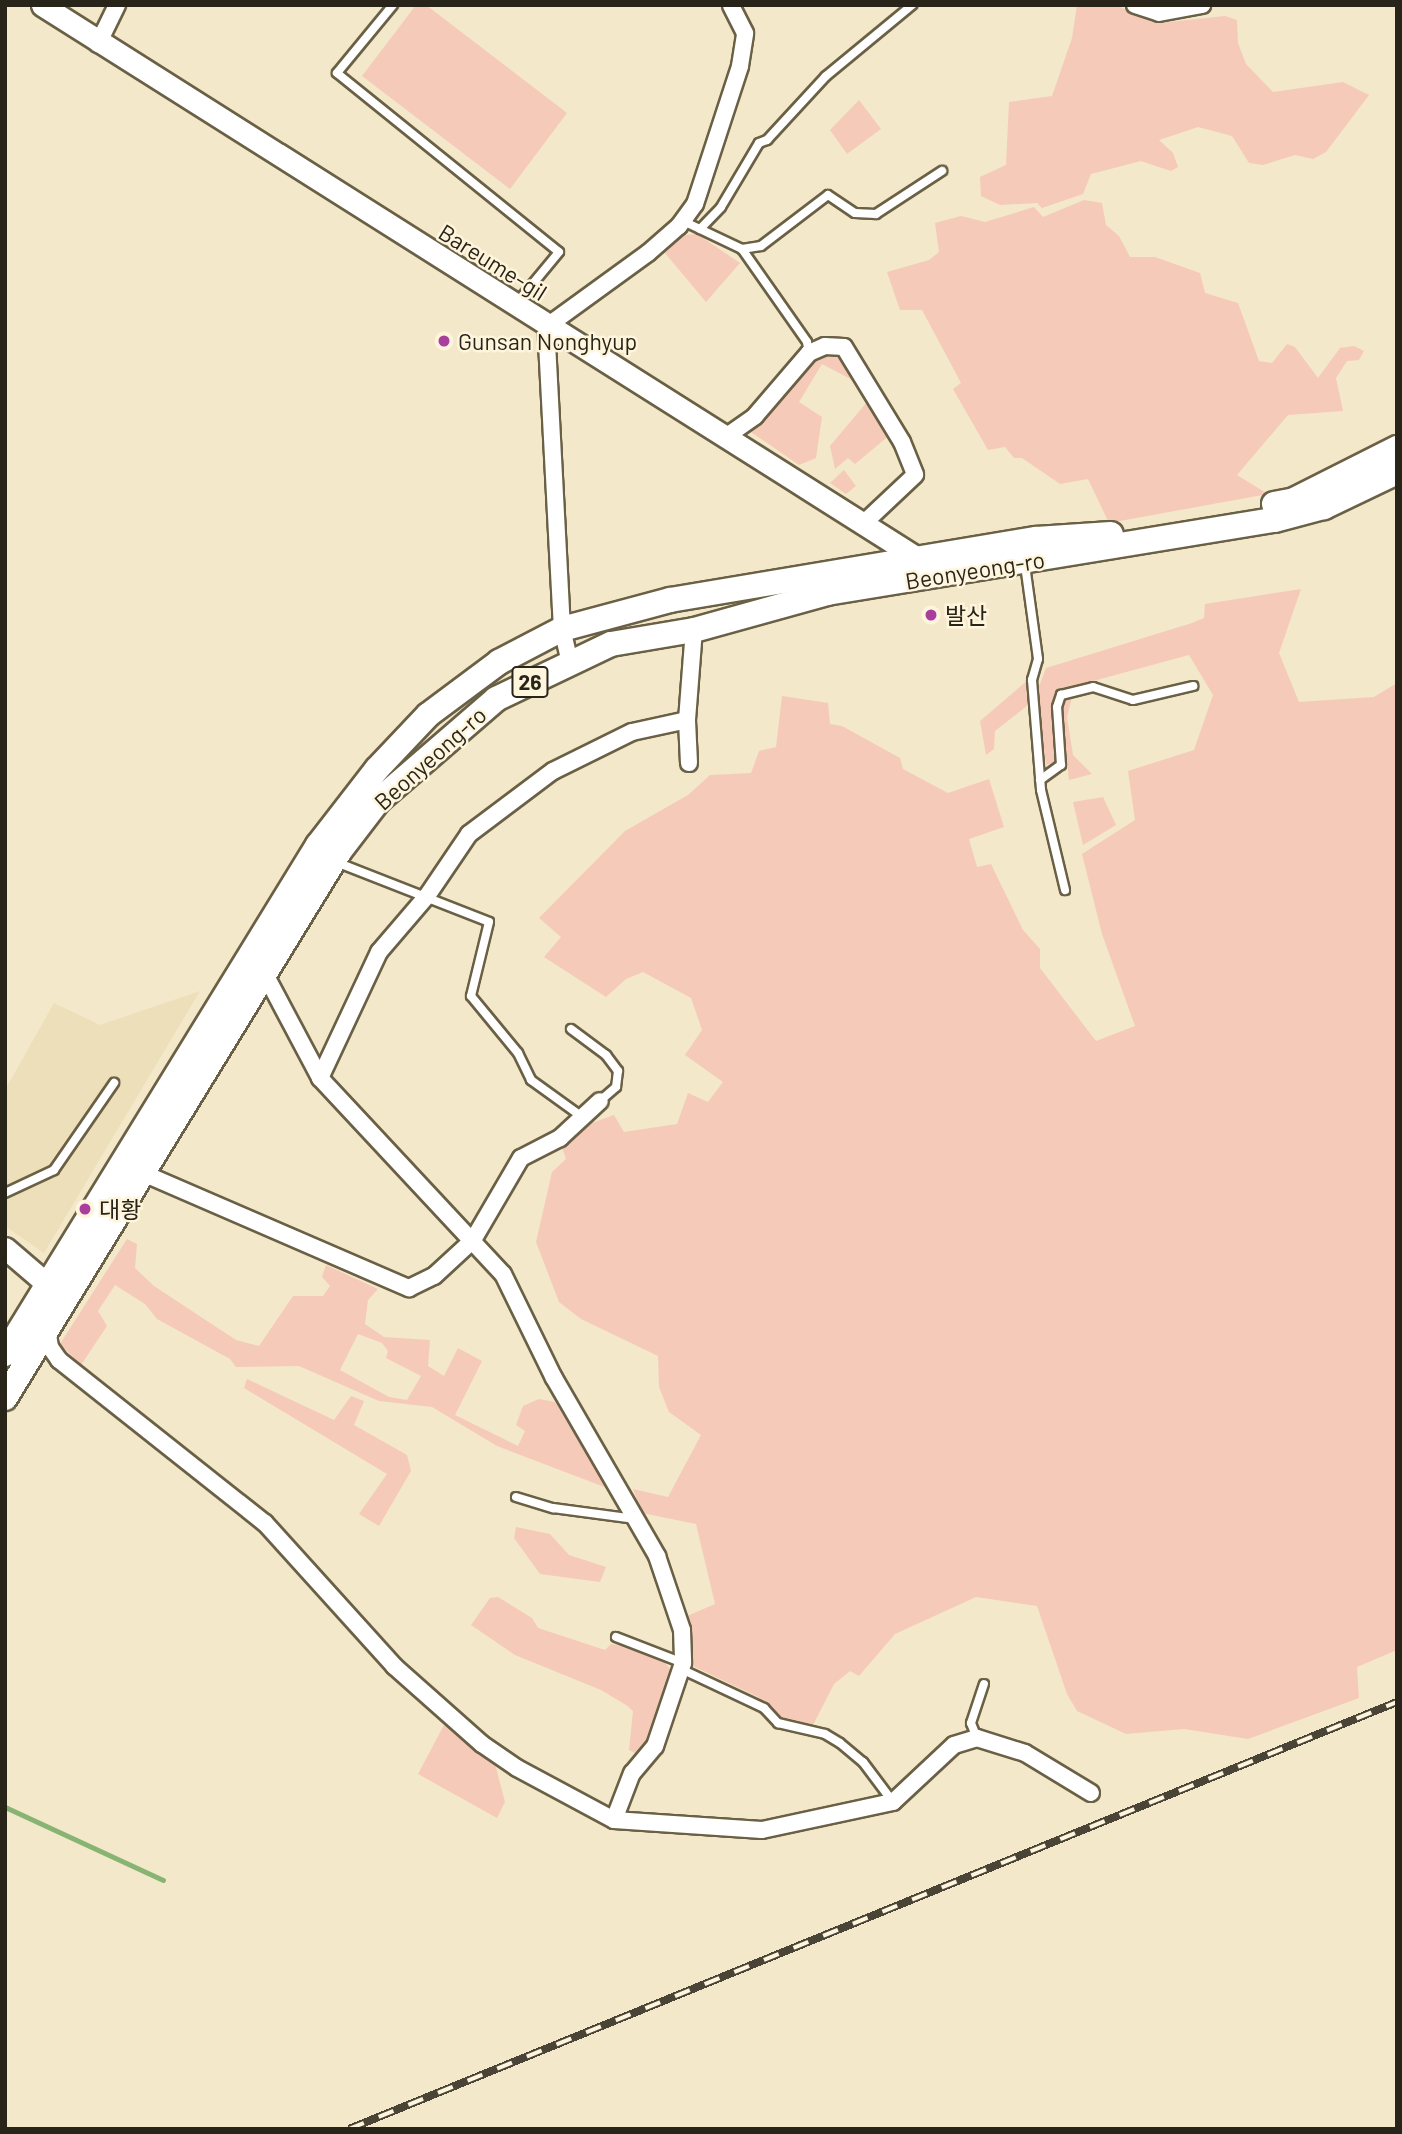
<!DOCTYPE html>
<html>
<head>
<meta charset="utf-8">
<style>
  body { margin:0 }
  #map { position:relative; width:1402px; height:2134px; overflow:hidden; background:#f3e8c9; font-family:Barlow,"Noto Sans KR",sans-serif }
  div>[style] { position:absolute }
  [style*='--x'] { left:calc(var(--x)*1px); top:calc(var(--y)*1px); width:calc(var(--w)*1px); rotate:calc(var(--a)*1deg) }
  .built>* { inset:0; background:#eddfb9 }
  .green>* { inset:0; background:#f6cab9 }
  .stream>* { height:5px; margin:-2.5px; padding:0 2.5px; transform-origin:2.5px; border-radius:2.5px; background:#88b473 }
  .roads { filter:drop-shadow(2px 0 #6a6045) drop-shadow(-2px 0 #6a6045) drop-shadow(0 2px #6a6045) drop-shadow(0 -2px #6a6045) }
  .lane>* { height:8px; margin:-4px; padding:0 4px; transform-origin:4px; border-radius:4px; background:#fff }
  .street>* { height:16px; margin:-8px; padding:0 8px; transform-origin:8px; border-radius:8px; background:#fff }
  .secondary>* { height:21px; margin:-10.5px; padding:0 10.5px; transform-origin:10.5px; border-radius:10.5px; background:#fff }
  .primary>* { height:24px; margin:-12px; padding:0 12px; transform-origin:12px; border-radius:12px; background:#fff }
  .rail>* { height:8px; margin-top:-4px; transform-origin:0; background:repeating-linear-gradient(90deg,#fff5dc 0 16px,#494436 0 32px); box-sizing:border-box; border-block:2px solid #494436 }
  .dots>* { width:19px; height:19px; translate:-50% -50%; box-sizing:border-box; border:4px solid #fff5dc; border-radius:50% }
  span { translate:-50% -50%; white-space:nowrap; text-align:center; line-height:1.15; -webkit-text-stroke:5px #fff5dc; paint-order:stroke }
  .shield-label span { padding:2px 5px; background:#fff5dc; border:2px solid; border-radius:5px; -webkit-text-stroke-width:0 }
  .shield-label { font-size:21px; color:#282419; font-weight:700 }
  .street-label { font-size:23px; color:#282419 }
  .poi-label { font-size:23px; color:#282419 }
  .left { translate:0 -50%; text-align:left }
  .frame { position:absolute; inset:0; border:7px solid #282419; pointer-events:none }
</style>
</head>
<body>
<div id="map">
  <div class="built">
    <i style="clip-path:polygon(200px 991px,44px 1253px,5px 1226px,5px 1090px,54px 1003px,100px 1025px)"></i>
  </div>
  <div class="green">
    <i style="clip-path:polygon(416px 5px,426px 5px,567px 113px,510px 189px,362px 76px)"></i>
    <i style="clip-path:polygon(1077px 5px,1115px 5px,1159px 23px,1225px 16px,1237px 20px,1238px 43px,1246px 64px,1273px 92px,1343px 82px,1369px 95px,1326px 152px,1313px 159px,1295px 155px,1263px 165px,1249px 163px,1232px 136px,1198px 127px,1159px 140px,1173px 153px,1178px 167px,1171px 171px,1141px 161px,1091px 174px,1083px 194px,1042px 208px,1037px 203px,1000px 205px,981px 196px,980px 177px,1006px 165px,1009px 102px,1052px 96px,1072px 38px)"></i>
    <i style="clip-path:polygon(859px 100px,881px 129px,847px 154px,830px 130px)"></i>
    <i style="clip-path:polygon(1084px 200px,1102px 203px,1106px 225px,1119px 236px,1130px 257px,1155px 257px,1200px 273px,1205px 293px,1238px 303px,1259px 361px,1272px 363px,1287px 344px,1295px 347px,1318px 378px,1340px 348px,1354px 346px,1364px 351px,1359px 360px,1347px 361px,1336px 378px,1343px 411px,1288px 415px,1237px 475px,1268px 494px,1109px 523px,1088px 479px,1060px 484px,1022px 458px,1014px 458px,1005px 447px,988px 450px,953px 389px,961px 383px,922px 310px,900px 310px,887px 272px,929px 260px,939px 252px,935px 223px,961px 216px,985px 222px,1034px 207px,1043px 217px)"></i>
    <i style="clip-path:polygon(697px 234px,740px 263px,706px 302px,665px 253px,684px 235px)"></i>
    <i style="clip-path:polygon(835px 351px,862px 385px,822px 364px,799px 402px,822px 417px,816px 458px,799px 465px,748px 430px,817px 356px)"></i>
    <i style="clip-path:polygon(872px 396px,891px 434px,855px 464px,848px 458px,835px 469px,830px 446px)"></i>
    <i style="clip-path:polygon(844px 470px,856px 486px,846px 494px,830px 483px)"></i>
    <i style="clip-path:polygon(1301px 589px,1279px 653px,1299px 702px,1374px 697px,1397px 683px,1397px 1650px,1357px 1667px,1359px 1698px,1248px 1739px,1184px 1729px,1126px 1734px,1077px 1711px,1067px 1694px,1037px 1606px,976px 1597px,895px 1634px,859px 1676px,850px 1671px,834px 1684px,813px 1725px,778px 1718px,758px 1697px,693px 1666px,687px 1616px,715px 1604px,696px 1524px,642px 1513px,633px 1489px,668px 1497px,701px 1435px,669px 1412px,659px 1387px,658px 1356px,581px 1319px,559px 1302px,536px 1242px,552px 1172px,566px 1159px,562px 1148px,589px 1124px,614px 1115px,624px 1132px,677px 1124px,688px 1093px,708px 1102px,723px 1082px,685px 1055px,702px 1030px,691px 998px,643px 972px,626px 979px,606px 997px,544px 957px,561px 937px,539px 918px,625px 831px,688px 795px,710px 775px,751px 773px,759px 751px,776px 747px,782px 696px,828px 703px,830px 724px,842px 726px,900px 758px,903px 769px,948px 793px,989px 779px,1004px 827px,969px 839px,977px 867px,991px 864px,1023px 930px,1040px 949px,1040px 968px,1096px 1041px,1135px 1026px,1102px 934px,1082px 854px,1135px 820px,1128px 771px,1194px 750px,1213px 695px,1189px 655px,1060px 690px,1053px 707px,1057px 761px,1046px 765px,1037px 692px,1046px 668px,1192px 623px,1204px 618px,1205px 604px)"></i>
    <i style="clip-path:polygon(1029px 679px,1028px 705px,995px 731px,994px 749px,986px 755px,980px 721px)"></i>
    <i style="clip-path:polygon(1072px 697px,1067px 717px,1073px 755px,1092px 774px,1069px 780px,1062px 711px,1066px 698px)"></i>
    <i style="clip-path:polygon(1103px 797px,1116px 825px,1083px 845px,1073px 802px)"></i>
    <i style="clip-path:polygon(evenodd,127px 1239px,137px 1244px,135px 1268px,154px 1286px,236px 1340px,259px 1346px,293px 1296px,323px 1296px,330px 1286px,322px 1277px,326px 1265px,378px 1289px,368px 1300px,365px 1324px,384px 1337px,430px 1340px,428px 1366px,444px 1376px,458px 1348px,482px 1361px,455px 1415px,518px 1446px,525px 1431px,516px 1425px,523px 1406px,539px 1399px,555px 1402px,607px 1488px,497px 1446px,432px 1407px,379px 1401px,299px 1366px,236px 1367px,230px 1359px,157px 1319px,145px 1304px,115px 1285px,98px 1311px,107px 1326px,81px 1365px,60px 1344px,127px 1239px,358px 1334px,382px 1343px,388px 1351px,386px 1358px,421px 1376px,407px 1400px,389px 1397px,340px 1370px,358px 1334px)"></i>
    <i style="clip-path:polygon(247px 1379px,334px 1420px,351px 1396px,364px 1401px,354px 1425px,407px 1455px,411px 1471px,379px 1526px,359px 1514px,387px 1474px,244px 1388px)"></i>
    <i style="clip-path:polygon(516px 1527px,550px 1534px,569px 1555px,606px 1567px,600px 1582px,540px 1574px,514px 1538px)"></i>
    <i style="clip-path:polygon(498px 1597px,532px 1618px,538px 1628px,605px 1650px,611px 1644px,634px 1648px,665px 1663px,672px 1671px,647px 1744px,635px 1753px,629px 1750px,633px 1711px,626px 1705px,601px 1690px,515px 1655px,471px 1625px,490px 1598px)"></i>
    <i style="clip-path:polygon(444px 1725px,494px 1760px,505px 1802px,497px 1818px,418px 1774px)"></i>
  </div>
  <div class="stream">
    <i style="--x:5;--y:1807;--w:174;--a:24.8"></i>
  </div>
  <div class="roads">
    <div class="lane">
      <i style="--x:393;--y:5;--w:88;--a:129.5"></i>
      <i style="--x:337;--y:73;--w:285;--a:38.9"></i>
      <i style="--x:559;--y:252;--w:67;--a:129.6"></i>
      <i style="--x:683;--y:221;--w:65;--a:25.4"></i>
      <i style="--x:742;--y:249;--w:113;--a:55"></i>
      <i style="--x:807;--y:342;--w:11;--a:80"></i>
      <i style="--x:700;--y:229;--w:30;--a:-46"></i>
      <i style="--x:721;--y:207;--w:74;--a:-59.3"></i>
      <i style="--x:759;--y:143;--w:9;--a:-21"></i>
      <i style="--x:767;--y:140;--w:87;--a:-47.3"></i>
      <i style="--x:826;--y:76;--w:112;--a:-39.5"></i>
      <i style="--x:742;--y:249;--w:19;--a:-9"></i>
      <i style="--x:761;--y:246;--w:84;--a:-37.3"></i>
      <i style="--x:828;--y:195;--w:32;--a:34"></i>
      <i style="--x:855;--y:213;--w:21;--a:3"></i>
      <i style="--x:876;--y:214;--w:79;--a:-33.1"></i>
      <i style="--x:1025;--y:565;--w:95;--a:82.1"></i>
      <i style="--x:1038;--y:659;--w:22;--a:106"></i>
      <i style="--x:1032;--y:680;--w:110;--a:85.3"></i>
      <i style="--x:1041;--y:790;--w:103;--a:76.5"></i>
      <i style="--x:1040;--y:780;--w:26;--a:-36"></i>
      <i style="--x:1061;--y:765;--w:58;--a:-93.9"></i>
      <i style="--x:1057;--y:707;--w:13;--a:-72"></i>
      <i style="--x:1061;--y:695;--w:33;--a:-14"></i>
      <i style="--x:1093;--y:687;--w:42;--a:18"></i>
      <i style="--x:1133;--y:700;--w:62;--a:-13.1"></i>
      <i style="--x:336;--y:862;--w:164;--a:21.4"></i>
      <i style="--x:489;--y:922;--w:76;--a:103.7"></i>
      <i style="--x:471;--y:996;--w:74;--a:50.5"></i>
      <i style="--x:518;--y:1053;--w:30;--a:64"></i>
      <i style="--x:531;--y:1080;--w:62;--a:35.8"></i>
      <i style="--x:571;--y:1029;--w:44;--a:36.6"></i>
      <i style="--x:606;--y:1055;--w:20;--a:53"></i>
      <i style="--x:618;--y:1071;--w:16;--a:97"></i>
      <i style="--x:616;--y:1087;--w:21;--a:139"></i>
      <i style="--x:5;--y:1193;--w:54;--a:-25.1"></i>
      <i style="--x:54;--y:1170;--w:106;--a:-55.4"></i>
      <i style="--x:516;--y:1497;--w:39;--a:17"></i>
      <i style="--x:553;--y:1508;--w:83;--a:7.6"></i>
      <i style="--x:616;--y:1637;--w:72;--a:21.2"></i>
      <i style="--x:681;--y:1669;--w:92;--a:25.2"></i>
      <i style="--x:764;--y:1708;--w:21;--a:47"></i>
      <i style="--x:778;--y:1723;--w:48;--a:13.2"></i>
      <i style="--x:825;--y:1734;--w:17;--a:31"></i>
      <i style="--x:840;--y:1743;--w:30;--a:40"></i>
      <i style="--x:863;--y:1762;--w:50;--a:53.1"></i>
      <i style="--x:977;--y:1738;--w:16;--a:-112"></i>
      <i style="--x:971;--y:1723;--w:41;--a:-71.6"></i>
    </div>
    <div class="street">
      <i style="--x:1135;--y:5;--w:25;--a:18"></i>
      <i style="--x:1159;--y:13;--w:44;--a:-10.5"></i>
      <i style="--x:98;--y:44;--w:43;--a:-64"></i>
      <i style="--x:724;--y:438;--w:38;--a:-35"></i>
      <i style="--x:755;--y:416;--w:83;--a:-49.4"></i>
      <i style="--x:809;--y:353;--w:17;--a:-24"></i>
      <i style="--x:825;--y:346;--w:19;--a:3"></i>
      <i style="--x:844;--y:347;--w:111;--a:58.6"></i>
      <i style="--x:902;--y:442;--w:35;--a:68"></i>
      <i style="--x:915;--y:475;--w:71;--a:136.7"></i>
      <i style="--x:570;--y:663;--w:35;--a:-103"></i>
      <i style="--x:562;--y:629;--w:302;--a:-93"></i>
      <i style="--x:546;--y:327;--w:126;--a:-36"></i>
      <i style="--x:648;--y:253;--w:41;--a:-41.1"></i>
      <i style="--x:679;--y:226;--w:27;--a:-54"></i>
      <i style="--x:695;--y:204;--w:145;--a:-71.9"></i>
      <i style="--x:740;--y:66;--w:33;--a:-81"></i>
      <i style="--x:745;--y:33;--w:31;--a:-117"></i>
      <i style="--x:689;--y:763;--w:43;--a:-92.7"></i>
      <i style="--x:687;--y:720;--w:90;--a:-85.6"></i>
      <i style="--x:265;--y:974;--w:118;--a:62.1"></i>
      <i style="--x:320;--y:1078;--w:268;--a:47"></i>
      <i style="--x:503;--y:1274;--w:116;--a:63.9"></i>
      <i style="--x:554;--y:1378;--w:206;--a:59.9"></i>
      <i style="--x:657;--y:1556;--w:78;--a:71.3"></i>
      <i style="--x:682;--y:1630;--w:33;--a:88"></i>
      <i style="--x:683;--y:1663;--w:88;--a:108.6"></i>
      <i style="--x:655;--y:1746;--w:35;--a:130"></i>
      <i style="--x:632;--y:1773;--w:50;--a:111"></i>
      <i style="--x:320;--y:1078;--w:139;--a:-64.9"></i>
      <i style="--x:379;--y:952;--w:74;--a:-49.4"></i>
      <i style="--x:427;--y:896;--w:75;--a:-55.9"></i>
      <i style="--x:469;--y:834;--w:105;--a:-36.9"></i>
      <i style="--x:553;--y:771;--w:88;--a:-26.3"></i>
      <i style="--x:632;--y:732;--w:56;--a:-12.3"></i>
      <i style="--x:145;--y:1174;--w:288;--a:23.4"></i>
      <i style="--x:409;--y:1288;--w:28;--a:-26"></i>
      <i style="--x:434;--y:1276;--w:53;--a:-42.7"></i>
      <i style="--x:473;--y:1240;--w:95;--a:-59.7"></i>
      <i style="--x:521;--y:1158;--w:44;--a:-27.1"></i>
      <i style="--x:560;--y:1138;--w:54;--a:-42.8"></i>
      <i style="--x:47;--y:1328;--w:19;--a:81"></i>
      <i style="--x:50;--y:1347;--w:16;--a:55"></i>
      <i style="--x:59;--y:1360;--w:263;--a:38.4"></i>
      <i style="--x:265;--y:1523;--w:193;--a:47.9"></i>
      <i style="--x:394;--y:1666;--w:118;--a:41.6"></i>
      <i style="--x:482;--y:1744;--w:42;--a:34.4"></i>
      <i style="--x:517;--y:1768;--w:110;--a:28.2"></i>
      <i style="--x:614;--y:1820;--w:148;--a:3.9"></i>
      <i style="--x:762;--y:1830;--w:134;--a:-12.1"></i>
      <i style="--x:893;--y:1802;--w:83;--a:-43.1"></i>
      <i style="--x:954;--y:1745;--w:24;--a:-17"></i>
      <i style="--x:977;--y:1738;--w:50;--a:17.4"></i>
      <i style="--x:1025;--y:1753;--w:77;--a:31.2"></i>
    </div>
    <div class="secondary">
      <i style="--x:42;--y:5;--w:1037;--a:32.28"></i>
      <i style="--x:5;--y:1248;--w:55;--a:40.6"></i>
    </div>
    <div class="primary">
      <i style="--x:1274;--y:504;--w:20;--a:-11"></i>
      <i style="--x:1294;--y:500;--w:115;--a:-26.8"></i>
      <i style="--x:5;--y:1354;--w:598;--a:-58.41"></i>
      <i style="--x:318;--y:845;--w:96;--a:-52.2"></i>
      <i style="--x:377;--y:769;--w:74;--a:-46.6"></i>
      <i style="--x:428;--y:715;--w:89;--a:-36.7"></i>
      <i style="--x:499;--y:662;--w:71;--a:-27.6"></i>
      <i style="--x:562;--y:629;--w:112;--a:-15"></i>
      <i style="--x:670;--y:600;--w:371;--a:-9.5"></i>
      <i style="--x:1036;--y:539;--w:75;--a:-3.8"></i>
      <i style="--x:5;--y:1398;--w:640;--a:-58.54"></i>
      <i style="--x:339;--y:852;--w:64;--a:-52.6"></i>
      <i style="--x:378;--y:801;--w:156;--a:-40.8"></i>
      <i style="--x:496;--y:699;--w:127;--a:-25.6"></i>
      <i style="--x:611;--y:644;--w:84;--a:-9.6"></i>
      <i style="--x:694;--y:630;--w:138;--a:-15.5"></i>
      <i style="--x:827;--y:593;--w:454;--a:-9.3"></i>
      <i style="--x:1275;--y:520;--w:51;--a:-14.9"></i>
      <i style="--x:1324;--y:507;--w:81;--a:-25.6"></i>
    </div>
  </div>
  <div class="rail">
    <i style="--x:349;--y:2129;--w:1132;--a:-22.17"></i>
  </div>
  <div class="dots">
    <i style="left:444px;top:341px;background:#aa3e9e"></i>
    <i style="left:931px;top:615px;background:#aa3e9e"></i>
    <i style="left:85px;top:1209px;background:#aa3e9e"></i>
  </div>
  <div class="shield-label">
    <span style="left:530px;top:682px">26</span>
  </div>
  <div class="street-label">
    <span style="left:493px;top:262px;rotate:32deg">Bareume-gil</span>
    <span style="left:975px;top:570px;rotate:-9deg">Beonyeong-ro</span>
    <span style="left:430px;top:758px;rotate:-42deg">Beonyeong-ro</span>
  </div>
  <div class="poi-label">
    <span class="left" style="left:458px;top:341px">Gunsan Nonghyup</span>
    <span class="left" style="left:945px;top:615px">발산</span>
    <span class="left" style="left:99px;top:1209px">대황</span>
  </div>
  <div class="frame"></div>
</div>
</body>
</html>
